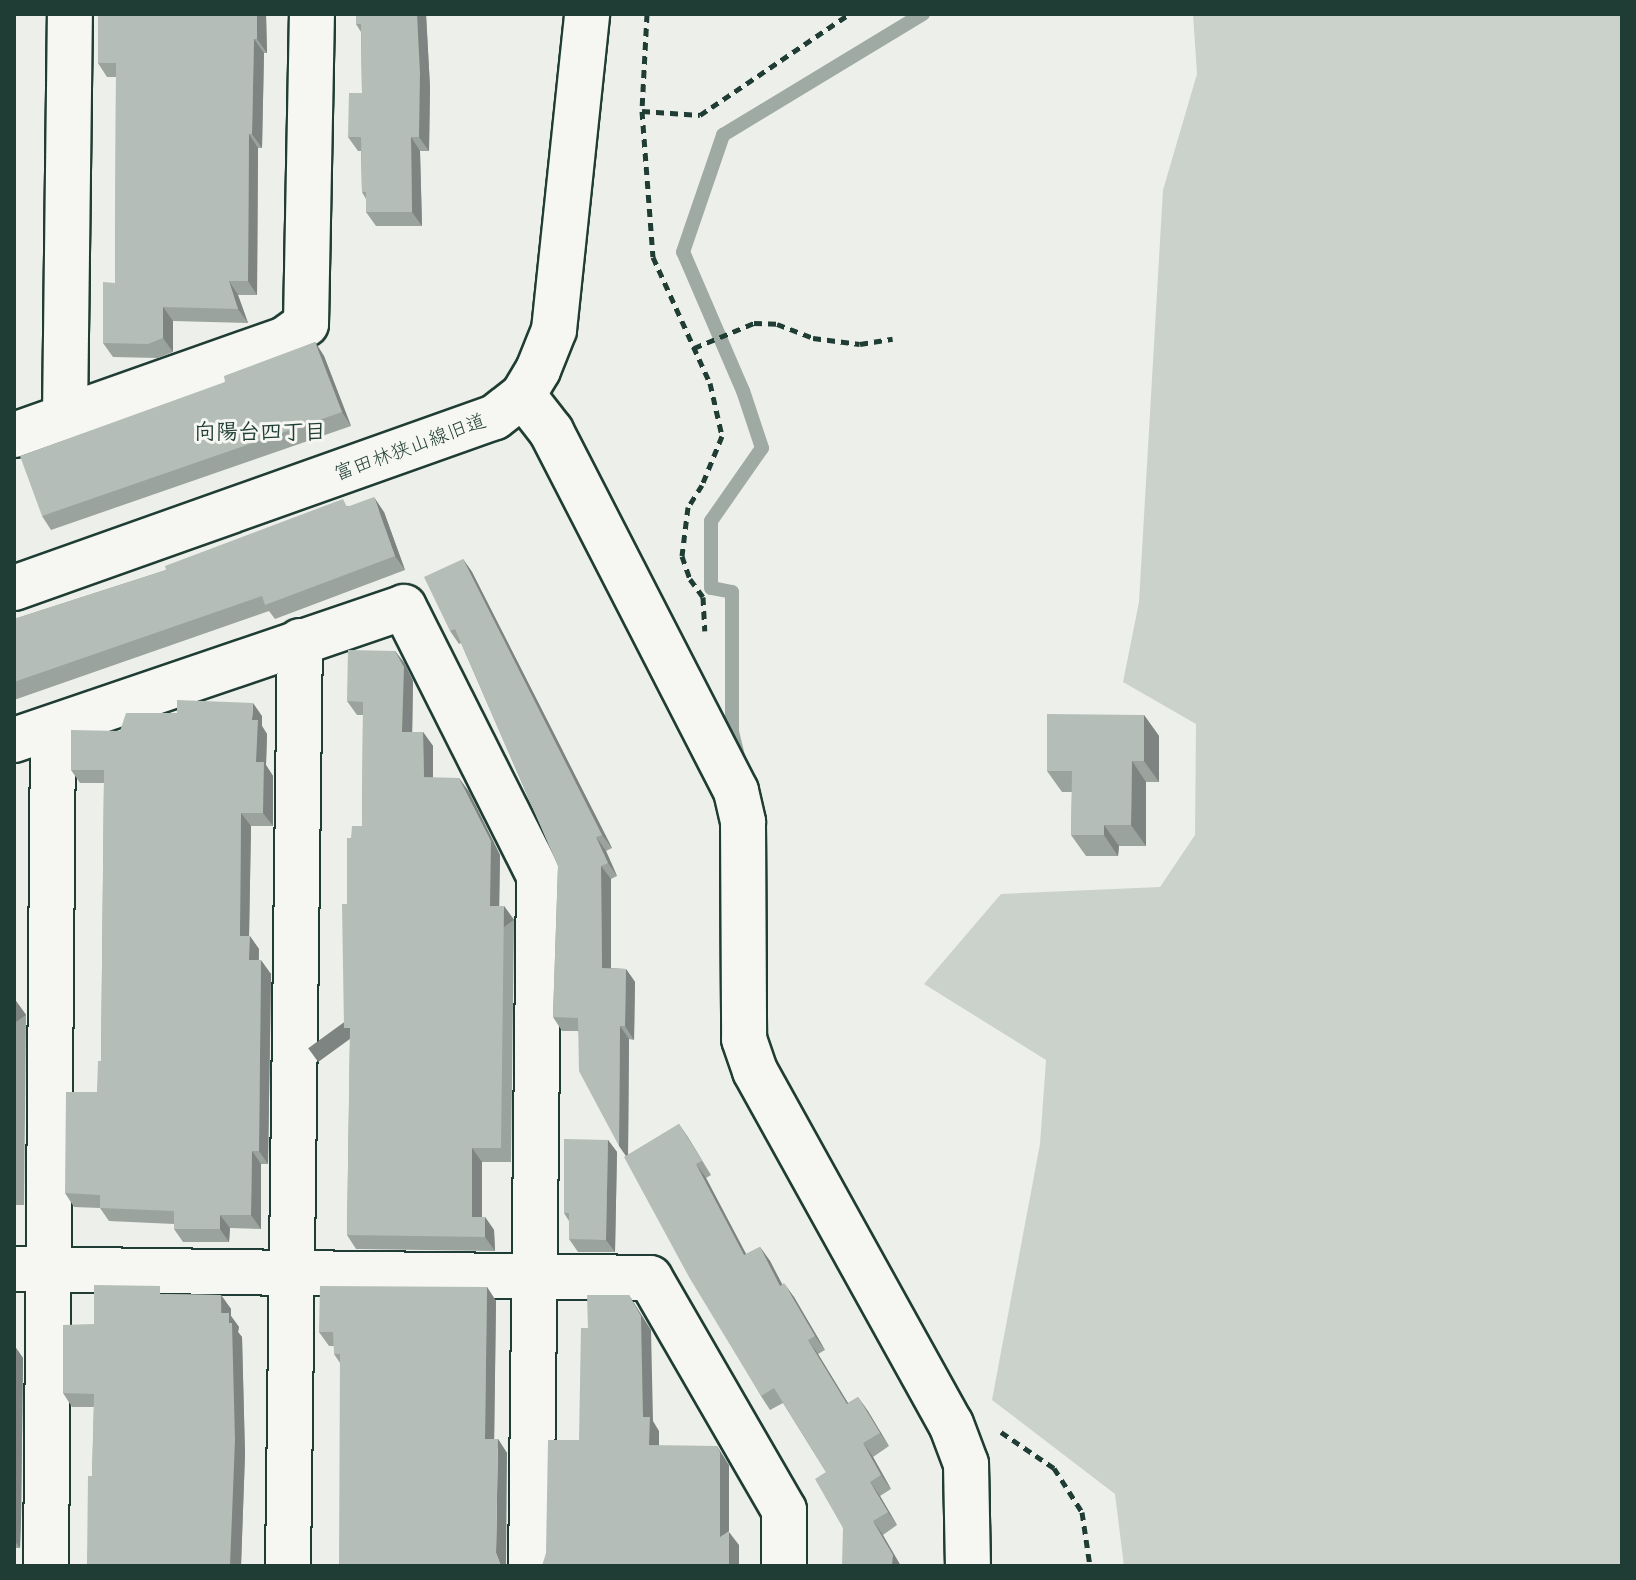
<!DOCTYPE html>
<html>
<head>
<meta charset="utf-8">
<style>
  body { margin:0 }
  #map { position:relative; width:1636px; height:1580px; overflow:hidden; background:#edefea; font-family:"Shantell Sans","Klee One",sans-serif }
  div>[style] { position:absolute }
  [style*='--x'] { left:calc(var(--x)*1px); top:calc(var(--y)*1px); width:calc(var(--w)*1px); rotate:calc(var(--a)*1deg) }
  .green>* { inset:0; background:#cbd2cc }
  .stream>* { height:14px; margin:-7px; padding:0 7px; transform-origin:7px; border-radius:7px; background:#9faaa4 }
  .path>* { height:5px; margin-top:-2.5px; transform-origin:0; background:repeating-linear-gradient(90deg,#1f3d34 0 8px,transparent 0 14px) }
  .roads { filter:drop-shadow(2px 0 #1f3d34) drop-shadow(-2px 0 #1f3d34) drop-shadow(0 2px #1f3d34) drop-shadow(0 -2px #1f3d34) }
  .minor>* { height:44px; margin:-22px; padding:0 22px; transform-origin:22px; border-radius:22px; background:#f6f6f2 }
  .wall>* { inset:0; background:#9ba39e }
  .shaded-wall>* { inset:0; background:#7e8481; transform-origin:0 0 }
  .building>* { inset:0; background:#b4bdb8 }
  span { translate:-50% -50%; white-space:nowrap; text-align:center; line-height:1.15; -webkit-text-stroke:6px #f6f6f2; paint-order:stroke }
  .street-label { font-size:20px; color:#1f3d34 }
  .neighbourhood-label { font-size:22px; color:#1f3d34; font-weight:700 }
  .frame { position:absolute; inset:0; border:16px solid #1f3d34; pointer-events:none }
</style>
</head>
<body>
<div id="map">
  <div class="green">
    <i style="clip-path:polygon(1193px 14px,1622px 14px,1622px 1566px,1124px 1566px,1115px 1494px,992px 1400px,1040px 1144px,1046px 1060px,924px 984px,1001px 894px,1160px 887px,1195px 835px,1196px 724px,1123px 682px,1139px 602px,1163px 190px,1197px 74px)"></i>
  </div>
  <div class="stream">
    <i style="--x:738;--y:756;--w:25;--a:-104"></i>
    <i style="--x:732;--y:732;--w:140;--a:-90"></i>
    <i style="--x:732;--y:592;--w:21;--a:-169"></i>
    <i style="--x:711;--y:588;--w:67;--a:-90"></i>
    <i style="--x:711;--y:521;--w:89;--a:-55.1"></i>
    <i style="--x:762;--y:448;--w:60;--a:-108.4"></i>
    <i style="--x:743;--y:391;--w:151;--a:-113.3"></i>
    <i style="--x:683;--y:252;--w:124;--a:-71.1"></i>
    <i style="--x:723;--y:135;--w:234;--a:-31.2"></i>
  </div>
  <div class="path">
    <i style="--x:647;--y:14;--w:97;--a:93"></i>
    <i style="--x:642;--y:111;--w:146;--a:85.7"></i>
    <i style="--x:653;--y:257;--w:138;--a:65.7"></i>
    <i style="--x:710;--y:383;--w:54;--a:77.2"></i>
    <i style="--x:722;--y:436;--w:53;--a:112.2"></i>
    <i style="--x:702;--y:485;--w:26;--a:122"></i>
    <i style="--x:688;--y:507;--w:49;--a:97"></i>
    <i style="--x:682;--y:556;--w:24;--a:71"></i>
    <i style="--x:690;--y:579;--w:22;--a:54"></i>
    <i style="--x:703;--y:597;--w:34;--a:87"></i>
    <i style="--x:642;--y:111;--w:58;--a:3.9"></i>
    <i style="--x:700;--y:115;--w:180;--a:-34.1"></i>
    <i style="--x:694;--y:348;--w:65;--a:-22.6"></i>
    <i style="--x:754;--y:323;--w:23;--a:2"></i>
    <i style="--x:777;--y:324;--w:39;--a:21"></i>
    <i style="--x:813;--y:338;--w:47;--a:7.3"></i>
    <i style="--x:860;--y:344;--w:33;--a:-9"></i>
    <i style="--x:1001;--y:1432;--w:64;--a:34.2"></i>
    <i style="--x:1054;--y:1468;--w:52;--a:57.5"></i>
    <i style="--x:1082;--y:1512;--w:55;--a:81.6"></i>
  </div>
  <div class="roads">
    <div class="minor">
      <i style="--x:523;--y:395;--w:46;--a:52.1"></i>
      <i style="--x:551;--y:431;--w:405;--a:62.8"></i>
      <i style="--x:736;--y:791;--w:32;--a:77"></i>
      <i style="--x:743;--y:822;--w:217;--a:89.7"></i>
      <i style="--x:744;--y:1039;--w:34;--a:71"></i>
      <i style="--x:755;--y:1071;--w:404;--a:61"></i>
      <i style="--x:951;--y:1424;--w:43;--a:69.4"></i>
      <i style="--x:966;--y:1464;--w:102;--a:88.9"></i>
      <i style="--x:65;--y:417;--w:403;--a:-89.3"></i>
      <i style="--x:14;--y:435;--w:288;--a:-19.5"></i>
      <i style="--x:285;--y:339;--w:26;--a:-36"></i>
      <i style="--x:306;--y:324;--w:310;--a:-88.9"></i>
      <i style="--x:14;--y:588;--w:510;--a:-19.57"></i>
      <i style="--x:495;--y:417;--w:36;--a:-38"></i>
      <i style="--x:523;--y:395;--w:29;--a:-59"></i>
      <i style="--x:538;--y:370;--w:43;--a:-68.2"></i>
      <i style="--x:554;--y:330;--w:318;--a:-84"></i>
      <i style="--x:14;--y:740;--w:412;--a:-18.8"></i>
      <i style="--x:404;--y:607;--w:301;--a:63.3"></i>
      <i style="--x:539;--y:876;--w:690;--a:90.66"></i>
      <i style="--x:14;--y:1269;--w:636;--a:0.81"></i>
      <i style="--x:650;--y:1278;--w:268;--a:60"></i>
      <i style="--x:784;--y:1510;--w:56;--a:90"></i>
      <i style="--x:46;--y:1566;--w:838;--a:-89.52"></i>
      <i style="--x:288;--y:1566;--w:925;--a:-89.26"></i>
    </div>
  </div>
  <div class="wall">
    <i style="clip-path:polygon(98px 14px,266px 14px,267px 53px,264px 53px,262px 148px,258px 148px,257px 295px,238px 295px,248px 323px,173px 321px,173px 352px,158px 358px,113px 357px,103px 343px,115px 283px,116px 77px,107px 77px,98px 63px)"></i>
    <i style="clip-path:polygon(356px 14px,426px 14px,430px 87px,429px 151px,420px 151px,422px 226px,376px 226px,366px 212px,366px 199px,362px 192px,361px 151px,358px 151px,348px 137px,362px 93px,361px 32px,356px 24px)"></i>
    <i style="clip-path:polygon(315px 342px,324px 356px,351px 426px,51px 530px,42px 516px,225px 382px)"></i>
    <i style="clip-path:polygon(348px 506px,384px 512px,405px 570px,275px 619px,269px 611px,14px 700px,14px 619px,166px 570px)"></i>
    <i style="clip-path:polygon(463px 559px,472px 572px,612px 848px,606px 851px,617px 876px,611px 879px,611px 968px,626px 969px,635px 982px,634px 1040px,629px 1039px,628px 1155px,679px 1124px,688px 1137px,711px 1175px,706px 1178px,746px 1254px,760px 1247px,770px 1261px,782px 1285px,794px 1297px,825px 1350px,818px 1354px,848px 1403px,858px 1397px,889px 1446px,873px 1457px,891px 1489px,880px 1496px,897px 1525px,883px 1535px,843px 1528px,826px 1472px,783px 1403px,770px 1410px,761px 1396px,626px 1156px,578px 1031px,562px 1031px,553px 1017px,558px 866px,461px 643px,459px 644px,450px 631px)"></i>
    <i style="clip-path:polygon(395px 651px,405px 664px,413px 681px,412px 732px,423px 732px,433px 746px,433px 778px,459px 778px,469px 792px,500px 855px,499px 906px,504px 906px,514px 920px,511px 1162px,482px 1162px,482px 1217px,485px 1217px,494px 1230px,495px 1251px,356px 1249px,347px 1235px,350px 1037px,344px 1028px,347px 904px,351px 838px,362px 826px,363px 715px,357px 715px,347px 701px)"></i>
    <i style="clip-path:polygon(1144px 715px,1159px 736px,1159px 782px,1146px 782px,1146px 846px,1119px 846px,1118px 856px,1086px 856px,1071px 835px,1072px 792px,1062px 792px,1047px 771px)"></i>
    <i style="clip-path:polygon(262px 716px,262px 726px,267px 734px,266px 765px,273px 776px,273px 826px,251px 826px,249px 936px,259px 949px,259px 960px,271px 974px,268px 1164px,261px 1164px,261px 1229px,230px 1228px,229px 1242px,183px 1242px,174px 1229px,174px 1224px,109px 1221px,100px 1208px,74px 1207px,65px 1193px,97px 1092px,101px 1061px,104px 783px,80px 783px,71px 770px,120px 731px)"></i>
    <i style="clip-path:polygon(14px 1001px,16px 1001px,26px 1015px,24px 1205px,14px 1205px)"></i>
    <i style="clip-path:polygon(608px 1140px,617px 1152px,615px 1252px,578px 1252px,569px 1239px,569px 1221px,564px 1213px)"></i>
    <i style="clip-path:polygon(487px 1287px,496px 1301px,494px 1439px,498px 1439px,507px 1453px,340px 1363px,334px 1354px,334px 1346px,329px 1346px,319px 1332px)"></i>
    <i style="clip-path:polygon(166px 1294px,221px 1295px,231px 1309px,231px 1316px,239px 1327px,238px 1332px,242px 1337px,245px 1454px,241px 1566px,87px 1566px,92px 1476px,94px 1407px,72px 1407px,63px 1393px,94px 1324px)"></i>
    <i style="clip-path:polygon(14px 1345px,23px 1358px,21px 1520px,20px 1548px,14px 1548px)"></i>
  </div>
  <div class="shaded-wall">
    <i style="clip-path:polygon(257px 14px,266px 14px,267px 53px,257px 39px)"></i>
    <i style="clip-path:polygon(417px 14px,426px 14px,430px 87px,429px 151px,419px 137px)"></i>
    <i style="clip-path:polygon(254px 39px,264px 53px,262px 148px,252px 134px)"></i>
    <i style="clip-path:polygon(249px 134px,258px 148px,257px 295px,248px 281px)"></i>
    <i style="clip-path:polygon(411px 137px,420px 151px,422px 226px,412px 212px)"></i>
    <i style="clip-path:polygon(229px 281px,238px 295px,248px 323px,238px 309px)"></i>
    <i style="clip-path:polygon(163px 307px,173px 321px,173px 352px,163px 338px)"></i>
    <i style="clip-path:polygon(315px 342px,324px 356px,351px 426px,342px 412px)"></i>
    <i style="clip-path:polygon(374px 497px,384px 512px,405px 570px,395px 556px)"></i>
    <i style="clip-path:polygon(463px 559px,472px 572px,612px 848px,602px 835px)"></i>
    <i style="clip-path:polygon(395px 651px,405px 664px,413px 681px,412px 745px,402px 732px)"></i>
    <i style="clip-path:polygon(253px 703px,262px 716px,262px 726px,267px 734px,266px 765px,273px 776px,273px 826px,263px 813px,256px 762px,252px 720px)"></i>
    <i style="clip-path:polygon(1144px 715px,1159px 736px,1159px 782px,1144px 761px)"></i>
    <i style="clip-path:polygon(423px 732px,433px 746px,433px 791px,424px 777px)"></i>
    <i style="clip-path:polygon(1132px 761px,1146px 782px,1146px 846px,1131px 825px)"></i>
    <i style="clip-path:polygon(459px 778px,469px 792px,500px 855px,499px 919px,490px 906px)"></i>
    <i style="clip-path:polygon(241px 813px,251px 826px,249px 939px,250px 936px,259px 949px,258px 974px,249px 960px,240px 936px)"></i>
    <i style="clip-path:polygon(1104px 825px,1119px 846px,1118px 856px,1104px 835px)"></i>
    <i style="clip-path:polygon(596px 837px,606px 851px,617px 876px,608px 863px)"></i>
    <i style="clip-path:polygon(601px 866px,611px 879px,611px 981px,602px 968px)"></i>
    <i style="left:504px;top:906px;width:17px;height:242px;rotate:54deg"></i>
    <i style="clip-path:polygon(261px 960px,271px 974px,268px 1164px,259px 1151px)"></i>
    <i style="clip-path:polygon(626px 969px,635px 982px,634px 1040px,625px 1026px)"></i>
    <i style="left:16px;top:1001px;width:17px;height:190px;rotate:54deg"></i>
    <i style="clip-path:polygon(620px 1026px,629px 1039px,628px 1159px,619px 1146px)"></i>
    <i style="clip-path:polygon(608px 1140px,617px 1152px,615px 1252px,606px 1240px)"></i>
    <i style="clip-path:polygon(472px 1148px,482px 1162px,482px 1231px,472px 1217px)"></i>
    <i style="clip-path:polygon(252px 1151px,261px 1164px,261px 1229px,251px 1215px)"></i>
    <i style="clip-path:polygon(696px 1164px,706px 1178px,754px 1269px,744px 1255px)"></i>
    <i style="clip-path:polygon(220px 1215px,230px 1228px,229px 1242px,220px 1229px)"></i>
    <i style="clip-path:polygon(485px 1217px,494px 1230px,495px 1251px,485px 1237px)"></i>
    <i style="clip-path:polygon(760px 1247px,770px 1261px,790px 1299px,780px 1286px)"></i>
    <i style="clip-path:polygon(784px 1283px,794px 1297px,825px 1350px,815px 1336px)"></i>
    <i style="clip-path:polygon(487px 1287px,496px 1301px,494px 1453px,485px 1439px)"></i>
    <i style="clip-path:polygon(221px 1295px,231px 1309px,231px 1316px,239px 1327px,238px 1332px,242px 1337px,245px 1454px,241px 1566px,230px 1566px)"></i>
    <i style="clip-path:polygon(629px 1295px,651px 1330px,653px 1421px,659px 1431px,659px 1459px,649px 1445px,643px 1417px)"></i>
    <i style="clip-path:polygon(808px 1340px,818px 1354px,857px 1418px,847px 1404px)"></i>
    <i style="clip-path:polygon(14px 1345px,23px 1358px,21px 1520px,20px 1548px,14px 1540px)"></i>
    <i style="clip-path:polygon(858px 1397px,868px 1411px,889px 1446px,880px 1433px)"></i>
    <i style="clip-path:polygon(498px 1439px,507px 1453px,506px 1566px,501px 1566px,496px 1553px)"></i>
    <i style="clip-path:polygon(863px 1443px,873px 1457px,891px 1489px,881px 1475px)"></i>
    <i style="clip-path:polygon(717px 1446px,729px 1465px,729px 1532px,739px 1545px,739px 1566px,729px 1566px,720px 1537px)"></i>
    <i style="clip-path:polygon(870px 1482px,880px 1496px,897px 1525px,888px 1512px)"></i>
    <i style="clip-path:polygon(873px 1521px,883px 1535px,901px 1566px,892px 1566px)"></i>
  </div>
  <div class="building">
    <i style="clip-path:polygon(98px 14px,257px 14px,257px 39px,254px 39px,252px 134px,249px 134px,248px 281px,229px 281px,238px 309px,163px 307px,163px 338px,148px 344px,103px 343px,103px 282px,115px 283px,116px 63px,98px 63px)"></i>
    <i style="clip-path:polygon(356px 14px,417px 14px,420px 73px,419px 137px,411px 137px,412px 212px,366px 212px,366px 192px,362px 192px,361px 137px,348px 137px,349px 93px,362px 93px,361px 24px,356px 24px)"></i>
    <i style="clip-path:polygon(315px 342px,342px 412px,42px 516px,20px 456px,225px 382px,224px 376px)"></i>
    <i style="clip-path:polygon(374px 497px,395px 556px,265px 605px,262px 596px,14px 682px,14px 619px,166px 570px,165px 566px,343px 499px,347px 507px)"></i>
    <i style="clip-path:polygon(463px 559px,602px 835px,596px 837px,608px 863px,601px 866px,602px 968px,626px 969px,625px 1026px,620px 1026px,619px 1146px,579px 1071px,578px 1018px,553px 1017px,558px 866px,455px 629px,450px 631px,424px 577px)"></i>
    <i style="clip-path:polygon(348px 650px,395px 651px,404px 667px,402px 732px,423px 732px,424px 777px,459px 778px,491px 841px,490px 906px,504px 906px,501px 1148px,472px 1148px,472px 1217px,485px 1217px,485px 1237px,347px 1235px,350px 1028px,344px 1028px,342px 904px,347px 904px,347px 838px,351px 838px,352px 826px,362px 826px,363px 702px,347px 701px)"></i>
    <i style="clip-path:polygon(177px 700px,253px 703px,252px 720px,258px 720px,256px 762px,264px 762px,263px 813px,241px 813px,240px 926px,240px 936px,250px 936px,249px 960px,261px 960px,259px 1151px,252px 1151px,251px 1215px,220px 1215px,220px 1229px,174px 1229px,174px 1211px,100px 1208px,100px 1195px,65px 1193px,66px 1092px,97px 1092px,98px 1061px,101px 1061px,104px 770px,71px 770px,71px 730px,120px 731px,126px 713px,177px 713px)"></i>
    <i style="clip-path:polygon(1047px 714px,1144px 715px,1144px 761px,1132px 761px,1131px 825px,1104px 825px,1104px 835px,1071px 835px,1072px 771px,1047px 771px)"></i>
    <i style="clip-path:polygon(14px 1001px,16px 1001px,14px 1191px)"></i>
    <i style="clip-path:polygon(679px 1124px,702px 1161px,696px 1164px,744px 1255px,760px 1247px,780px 1286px,784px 1283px,815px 1336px,808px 1340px,847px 1404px,858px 1397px,880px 1433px,863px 1443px,881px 1475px,870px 1482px,888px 1512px,873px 1521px,893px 1555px,892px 1566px,842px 1566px,843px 1528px,815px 1479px,826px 1472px,774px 1388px,761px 1396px,689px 1277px,624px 1157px)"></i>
    <i style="clip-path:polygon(564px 1139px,608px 1140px,606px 1240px,569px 1239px,569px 1213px,564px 1213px)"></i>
    <i style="clip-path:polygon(94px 1285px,160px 1286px,160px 1294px,221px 1295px,221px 1313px,229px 1313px,229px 1323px,232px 1323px,235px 1440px,230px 1566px,87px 1566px,88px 1476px,92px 1476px,94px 1394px,63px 1393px,63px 1325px,94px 1324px)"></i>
    <i style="clip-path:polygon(320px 1286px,487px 1287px,485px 1439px,498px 1439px,496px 1553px,501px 1566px,339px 1566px,340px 1354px,334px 1354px,333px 1332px,319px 1332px)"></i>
    <i style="clip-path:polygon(587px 1295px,629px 1295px,641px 1316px,643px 1417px,650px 1417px,649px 1445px,717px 1446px,720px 1452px,720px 1537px,729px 1531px,729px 1566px,542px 1566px,546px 1553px,548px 1440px,579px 1440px,581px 1328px,588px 1328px)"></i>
  </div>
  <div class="street-label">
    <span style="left:410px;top:447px;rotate:-20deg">富田林狭山線旧道</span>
  </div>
  <div class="neighbourhood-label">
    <span style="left:260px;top:432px">向陽台四丁目</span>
  </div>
  <div class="frame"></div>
</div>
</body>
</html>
